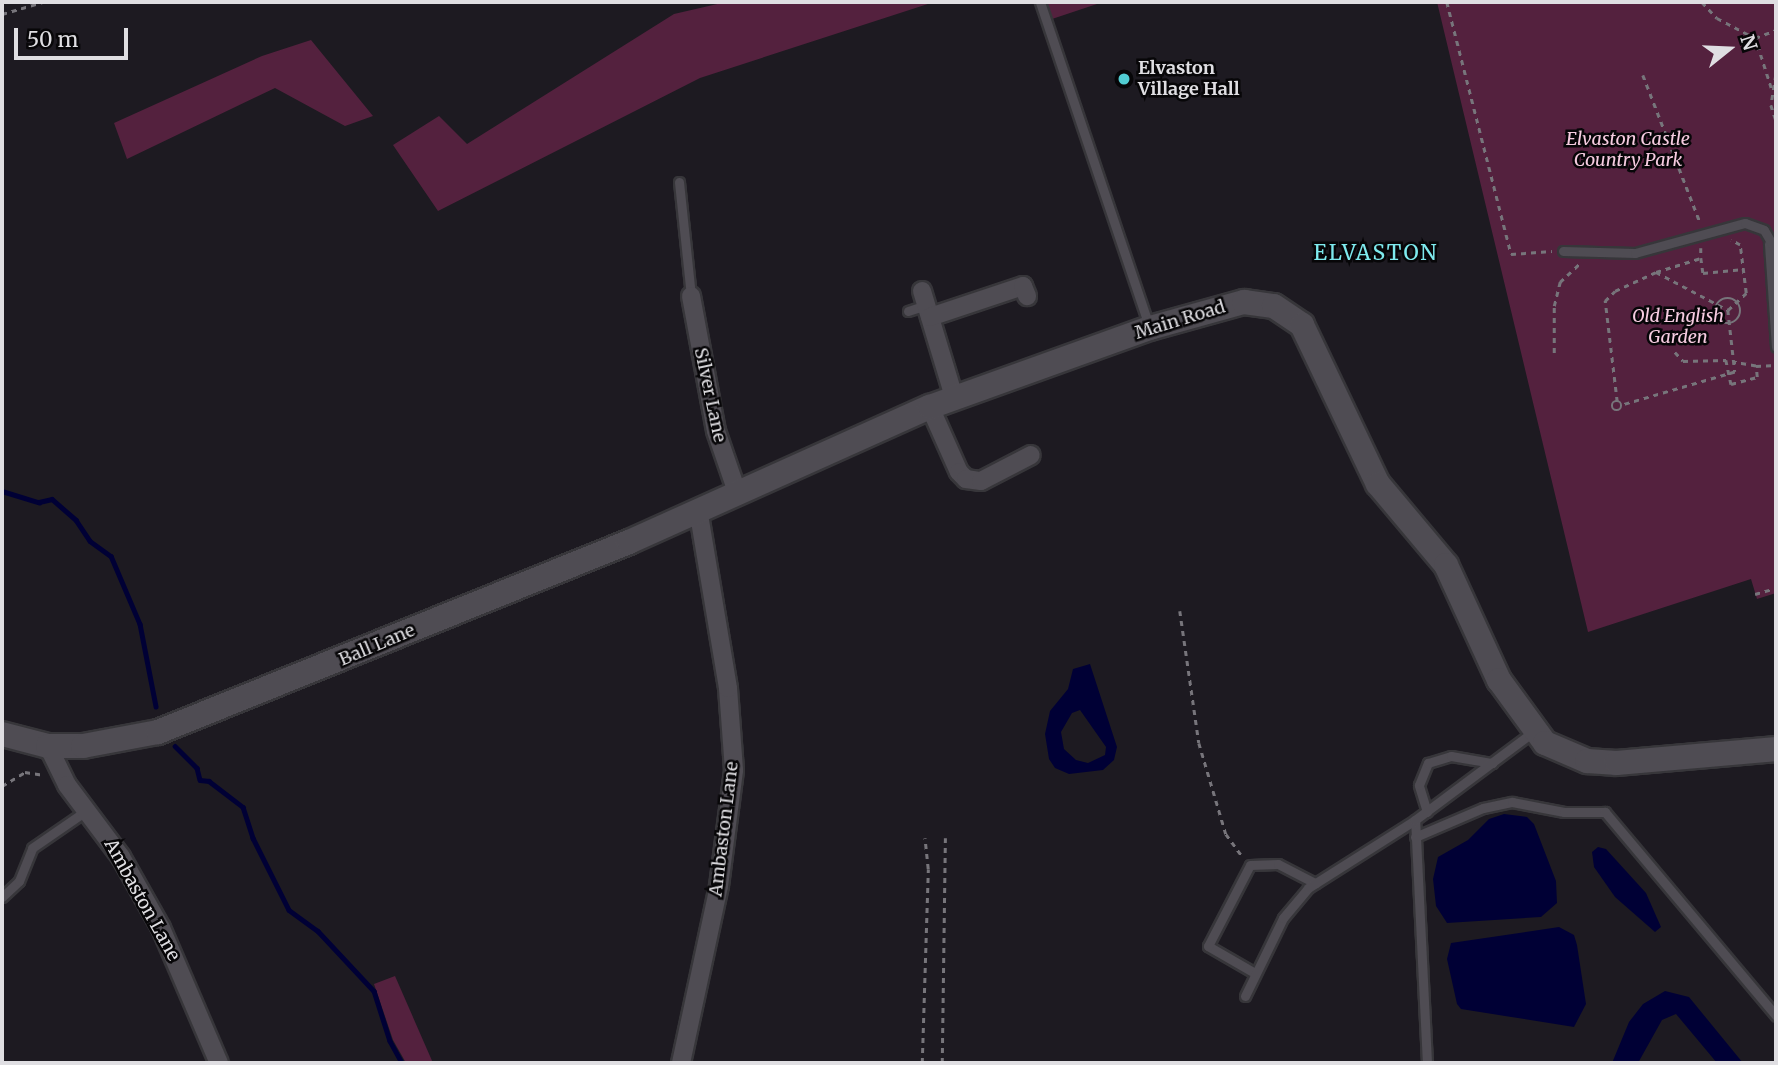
<!DOCTYPE html>
<html>
<head>
<meta charset="utf-8">
<style>
  body { margin:0 }
  #map { position:relative; width:1778px; height:1065px; overflow:hidden; background:#1d1a21; font-family:Merriweather,serif }
  div>[style] { position:absolute }
  [style*='--x'] { left:calc(var(--x)*1px); top:calc(var(--y)*1px); width:calc(var(--w)*1px); rotate:calc(var(--a)*1deg) }
  .green>* { inset:0; background:#54213e }
  .water>* { inset:0; background:#000035 }
  .stream>* { height:4.5px; margin:-2.25px; padding:0 2.25px; transform-origin:2.25px; border-radius:2.25px; background:#000035 }
  .path>* { height:2.5px; margin-top:-1.25px; transform-origin:0; background:repeating-linear-gradient(90deg,#77757b 0 5px,transparent 0 10px) }
  .path>.ring { margin:-1.25px; padding:0; box-sizing:content-box; background:none; border:2.5px solid #77757b; border-radius:50% }
  .roads { filter:drop-shadow(2px 0 #37363a) drop-shadow(-2px 0 #37363a) drop-shadow(0 2px #37363a) drop-shadow(0 -2px #37363a) }
  .lane>* { height:9px; margin:-4.5px; padding:0 4.5px; transform-origin:4.5px; border-radius:4.5px; background:#4f4c53 }
  .street>* { height:18px; margin:-9px; padding:0 9px; transform-origin:9px; border-radius:9px; background:#4f4c53 }
  .secondary>* { height:24px; margin:-12px; padding:0 12px; transform-origin:12px; border-radius:12px; background:#4f4c53 }
  .dots>* { width:19px; height:19px; translate:-50% -50%; box-sizing:border-box; border:4px solid #070608; border-radius:50% }
  span { translate:-50% -50%; white-space:nowrap; text-align:center; line-height:1.15; -webkit-text-stroke:5px #070608; paint-order:stroke }
  .poi-label { font-size:18px; color:#dfdee2; font-weight:700 }
  .left { translate:0 -50%; text-align:left }
  .park-label { font-size:18px; color:#f7cce1; font-style:italic }
  .street-label { font-size:18px; color:#dfdee2 }
  .quarter-label { font-size:21px; color:#7eeaee; letter-spacing:2px }
  .frame { position:absolute; inset:0; border:4px solid #dfdee2; pointer-events:none }
  .north { position:absolute; left:1694px; top:14px; width:70px; height:70px; -webkit-text-stroke:5px #070608; paint-order:stroke; rotate:72deg; font-size:19px; font-weight:700; line-height:28px; text-align:center; color:#dfdee2 }
  .north::after { content:''; display:block; margin:auto; width:24px; height:32px; background:#dfdee2; clip-path:polygon(50% 0,100% 100%,50% 72%,0 100%) }
  .scale { position:absolute; left:14px; top:28px; width:114px; height:32px; box-sizing:border-box; border:4px solid #dfdee2; border-top:0; padding-left:9px; font-size:21px; line-height:24px; white-space:nowrap; color:#dfdee2; -webkit-text-stroke:5px #070608; paint-order:stroke }
</style>
</head>
<body>
<div id="map">
  <div class="green">
    <i style="clip-path:polygon(726px 2px,934px 2px,700px 78px,438px 211px,393px 145px,439px 116px,467px 144px,674px 14px)"></i>
    <i style="clip-path:polygon(1046px 2px,1103px 2px,1052px 19px)"></i>
    <i style="clip-path:polygon(1437px 2px,1776px 2px,1776px 593px,1757px 599px,1751px 579px,1588px 632px)"></i>
    <i style="clip-path:polygon(311px 40px,373px 116px,345px 126px,275px 88px,127px 159px,114px 123px,262px 56px)"></i>
    <i style="clip-path:polygon(395px 976px,433px 1063px,406px 1063px,393px 1040px,374px 984px)"></i>
  </div>
  <div class="water">
    <i style="clip-path:polygon(evenodd,1090px 664px,1117px 747px,1114px 760px,1103px 770px,1069px 774px,1055px 768px,1049px 759px,1045px 734px,1050px 711px,1068px 689px,1073px 669px,1090px 664px,1080px 710px,1106px 747px,1105px 755px,1088px 763px,1076px 760px,1064px 749px,1061px 732px,1072px 713px,1080px 710px)"></i>
    <i style="clip-path:polygon(1504px 814px,1527px 817px,1534px 824px,1556px 881px,1557px 903px,1541px 917px,1447px 923px,1436px 906px,1433px 879px,1438px 857px,1468px 840px,1489px 819px)"></i>
    <i style="clip-path:polygon(1598px 847px,1606px 849px,1646px 893px,1661px 927px,1655px 932px,1615px 897px,1594px 867px,1592px 852px)"></i>
    <i style="clip-path:polygon(1559px 927px,1574px 935px,1577px 945px,1586px 1004px,1574px 1027px,1461px 1009px,1457px 1004px,1447px 959px,1451px 943px)"></i>
    <i style="clip-path:polygon(1665px 991px,1689px 997px,1743px 1063px,1717px 1063px,1676px 1014px,1662px 1020px,1638px 1063px,1612px 1063px,1629px 1022px,1643px 1004px)"></i>
  </div>
  <div class="stream">
    <i style="--x:2;--y:491;--w:39;--a:17"></i>
    <i style="--x:39;--y:502;--w:13;--a:-13"></i>
    <i style="--x:52;--y:499;--w:32;--a:41"></i>
    <i style="--x:76;--y:520;--w:25;--a:56"></i>
    <i style="--x:90;--y:541;--w:26;--a:36"></i>
    <i style="--x:111;--y:556;--w:74;--a:66.9"></i>
    <i style="--x:140;--y:624;--w:84;--a:79"></i>
    <i style="--x:175;--y:746;--w:31;--a:45"></i>
    <i style="--x:197;--y:768;--w:12;--a:76"></i>
    <i style="--x:200;--y:780;--w:9;--a:6"></i>
    <i style="--x:209;--y:781;--w:43;--a:37.4"></i>
    <i style="--x:243;--y:807;--w:33;--a:72"></i>
    <i style="--x:253;--y:838;--w:80;--a:63.4"></i>
    <i style="--x:289;--y:910;--w:36;--a:36"></i>
    <i style="--x:318;--y:931;--w:82;--a:47"></i>
    <i style="--x:374;--y:991;--w:52;--a:72.3"></i>
    <i style="--x:390;--y:1041;--w:25;--a:61"></i>
  </div>
  <div class="path">
    <i style="--x:1447;--y:2;--w:260;--a:75.7"></i>
    <i style="--x:1511;--y:254;--w:41;--a:-4.2"></i>
    <i style="--x:1702;--y:2;--w:22;--a:47"></i>
    <i style="--x:1717;--y:18;--w:43;--a:27.8"></i>
    <i style="--x:2;--y:14;--w:43;--a:-16.3"></i>
    <i style="--x:1643;--y:75;--w:158;--a:68.8"></i>
    <i style="--x:1776;--y:75;--w:30;--a:99"></i>
    <i style="--x:1771;--y:105;--w:16;--a:72"></i>
    <i style="--x:1771;--y:88;--w:52;--a:-107.7"></i>
    <i style="--x:1755;--y:38;--w:22;--a:-21"></i>
    <i style="--x:1701;--y:248;--w:10;--a:90"></i>
    <i style="--x:1656;--y:272;--w:47;--a:-17.3"></i>
    <i style="--x:1701;--y:258;--w:15;--a:82"></i>
    <i style="--x:1703;--y:273;--w:41;--a:-5.6"></i>
    <i class="ring" style="left:1715px;top:298px;width:23.5px;height:23.5px"></i>
    <i style="--x:1728;--y:310;--w:25;--a:-43"></i>
    <i style="--x:1746;--y:293;--w:48;--a:-97.1"></i>
    <i style="--x:1740;--y:245;--w:10;--a:-151"></i>
    <i style="--x:1675;--y:352;--w:12;--a:48"></i>
    <i style="--x:1683;--y:361;--w:43;--a:-1.3"></i>
    <i style="--x:1726;--y:360;--w:25;--a:78"></i>
    <i style="--x:1731;--y:384;--w:27;--a:-15"></i>
    <i style="--x:1757;--y:377;--w:11;--a:-95"></i>
    <i style="--x:1756;--y:366;--w:22;--a:-170"></i>
    <i style="--x:1554;--y:353;--w:47;--a:-90"></i>
    <i style="--x:1554;--y:306;--w:25;--a:-76"></i>
    <i style="--x:1560;--y:282;--w:26;--a:-43"></i>
    <i style="--x:1756;--y:366;--w:20;--a:-3"></i>
    <i class="ring" style="left:1612.5px;top:401.5px;width:6.5px;height:6.5px"></i>
    <i style="--x:1617;--y:402;--w:102;--a:-96.8"></i>
    <i style="--x:1605;--y:301;--w:14;--a:-45"></i>
    <i style="--x:1615;--y:291;--w:45;--a:-24.9"></i>
    <i style="--x:1656;--y:272;--w:81;--a:27.8"></i>
    <i style="--x:1728;--y:310;--w:62;--a:83.6"></i>
    <i style="--x:1735;--y:372;--w:118;--a:163.7"></i>
    <i style="--x:1755;--y:594;--w:22;--a:-16"></i>
    <i style="--x:1180;--y:611;--w:133;--a:81.8"></i>
    <i style="--x:1199;--y:743;--w:95;--a:73.5"></i>
    <i style="--x:1226;--y:834;--w:27;--a:54"></i>
    <i style="--x:2;--y:786;--w:27;--a:-31"></i>
    <i style="--x:25;--y:772;--w:18;--a:9"></i>
    <i style="--x:922;--y:1063;--w:194;--a:-88.2"></i>
    <i style="--x:928;--y:869;--w:31;--a:-96"></i>
    <i style="--x:942;--y:1063;--w:225;--a:-89.2"></i>
  </div>
  <div class="roads">
    <div class="lane">
      <i style="--x:1040;--y:2;--w:342;--a:71.4"></i>
      <i style="--x:679;--y:182;--w:115;--a:84"></i>
      <i style="--x:1769;--y:244;--w:103;--a:86.1"></i>
      <i style="--x:1563;--y:251;--w:72;--a:1.6"></i>
      <i style="--x:1635;--y:253;--w:114;--a:-15.3"></i>
      <i style="--x:1745;--y:223;--w:20;--a:20"></i>
      <i style="--x:1764;--y:230;--w:24;--a:60"></i>
      <i style="--x:908;--y:311;--w:19;--a:-18"></i>
      <i style="--x:1427;--y:812;--w:28;--a:-107"></i>
      <i style="--x:1419;--y:785;--w:24;--a:-68"></i>
      <i style="--x:1428;--y:763;--w:24;--a:-17"></i>
      <i style="--x:1451;--y:756;--w:42;--a:9.7"></i>
      <i style="--x:1415;--y:837;--w:74;--a:-23.1"></i>
      <i style="--x:1483;--y:808;--w:30;--a:-12"></i>
      <i style="--x:1512;--y:802;--w:53;--a:10.9"></i>
      <i style="--x:1564;--y:812;--w:41;--a:0"></i>
      <i style="--x:1605;--y:812;--w:266;--a:50"></i>
      <i style="--x:2;--y:897;--w:23;--a:-43"></i>
      <i style="--x:19;--y:881;--w:35;--a:-68"></i>
      <i style="--x:32;--y:848;--w:67;--a:-34.6"></i>
      <i style="--x:1253;--y:972;--w:52;--a:-150"></i>
      <i style="--x:1208;--y:946;--w:91;--a:-62.6"></i>
      <i style="--x:1250;--y:865;--w:28;--a:-2"></i>
      <i style="--x:1278;--y:864;--w:42;--a:27.2"></i>
      <i style="--x:1245;--y:996;--w:87;--a:-64"></i>
      <i style="--x:1283;--y:918;--w:39;--a:-50"></i>
      <i style="--x:1308;--y:888;--w:127;--a:-32.4"></i>
      <i style="--x:1427;--y:1063;--w:243;--a:-92.8"></i>
      <i style="--x:1415;--y:820;--w:147;--a:-36.7"></i>
    </div>
    <div class="street">
      <i style="--x:922;--y:291;--w:111;--a:73.2"></i>
      <i style="--x:691;--y:296;--w:137;--a:79.5"></i>
      <i style="--x:716;--y:431;--w:65;--a:71"></i>
      <i style="--x:930;--y:317;--w:98;--a:-18.4"></i>
      <i style="--x:1023;--y:286;--w:11;--a:68"></i>
      <i style="--x:930;--y:407;--w:71;--a:66"></i>
      <i style="--x:959;--y:472;--w:10;--a:45"></i>
      <i style="--x:966;--y:479;--w:15;--a:8"></i>
      <i style="--x:981;--y:481;--w:56;--a:-27.5"></i>
      <i style="--x:48;--y:746;--w:43;--a:64"></i>
      <i style="--x:67;--y:785;--w:90;--a:53.1"></i>
      <i style="--x:121;--y:857;--w:81;--a:60.6"></i>
      <i style="--x:161;--y:928;--w:147;--a:66.8"></i>
      <i style="--x:681;--y:1063;--w:181;--a:-77.9"></i>
      <i style="--x:719;--y:886;--w:117;--a:-82.6"></i>
      <i style="--x:734;--y:770;--w:82;--a:-94.2"></i>
      <i style="--x:728;--y:688;--w:181;--a:-99.5"></i>
    </div>
    <div class="secondary">
      <i style="--x:2;--y:734;--w:48;--a:14.6"></i>
      <i style="--x:48;--y:746;--w:35;--a:0"></i>
      <i style="--x:83;--y:746;--w:76;--a:-10.6"></i>
      <i style="--x:158;--y:732;--w:508;--a:-21.97"></i>
      <i style="--x:629;--y:542;--w:330;--a:-24.2"></i>
      <i style="--x:930;--y:407;--w:234;--a:-19.8"></i>
      <i style="--x:1150;--y:328;--w:98;--a:-15.5"></i>
      <i style="--x:1244;--y:302;--w:30;--a:8"></i>
      <i style="--x:1274;--y:306;--w:34;--a:34"></i>
      <i style="--x:1302;--y:325;--w:176;--a:64.5"></i>
      <i style="--x:1378;--y:484;--w:106;--a:50"></i>
      <i style="--x:1446;--y:565;--w:127;--a:65.3"></i>
      <i style="--x:1499;--y:680;--w:78;--a:53.9"></i>
      <i style="--x:1545;--y:743;--w:46;--a:23.2"></i>
      <i style="--x:1587;--y:761;--w:30;--a:4"></i>
      <i style="--x:1617;--y:763;--w:160;--a:-5"></i>
    </div>
  </div>
  <div class="dots">
    <i style="left:1124px;top:79px;background:#51ccd2"></i>
  </div>
  <div class="poi-label">
    <span class="left" style="left:1138px;top:79px">Elvaston<br>Village Hall</span>
  </div>
  <div class="park-label">
    <span style="left:1628px;top:150px">Elvaston Castle<br>Country Park</span>
    <span style="left:1678px;top:327px">Old English<br>Garden</span>
  </div>
  <div class="street-label">
    <span style="left:1180px;top:320px;rotate:-17deg">Main Road</span>
    <span style="left:710px;top:395px;rotate:78deg">Silver Lane</span>
    <span style="left:377px;top:645px;rotate:-23deg">Ball Lane</span>
    <span style="left:724px;top:829px;rotate:-83deg">Ambaston Lane</span>
    <span style="left:142px;top:900px;rotate:61deg">Ambaston Lane</span>
  </div>
  <div class="quarter-label">
    <span style="left:1376px;top:253px">ELVASTON</span>
  </div>
  <div class="frame"></div>
  <div class="north">N</div>
  <div class="scale">50 m</div>
</div>
</body>
</html>
